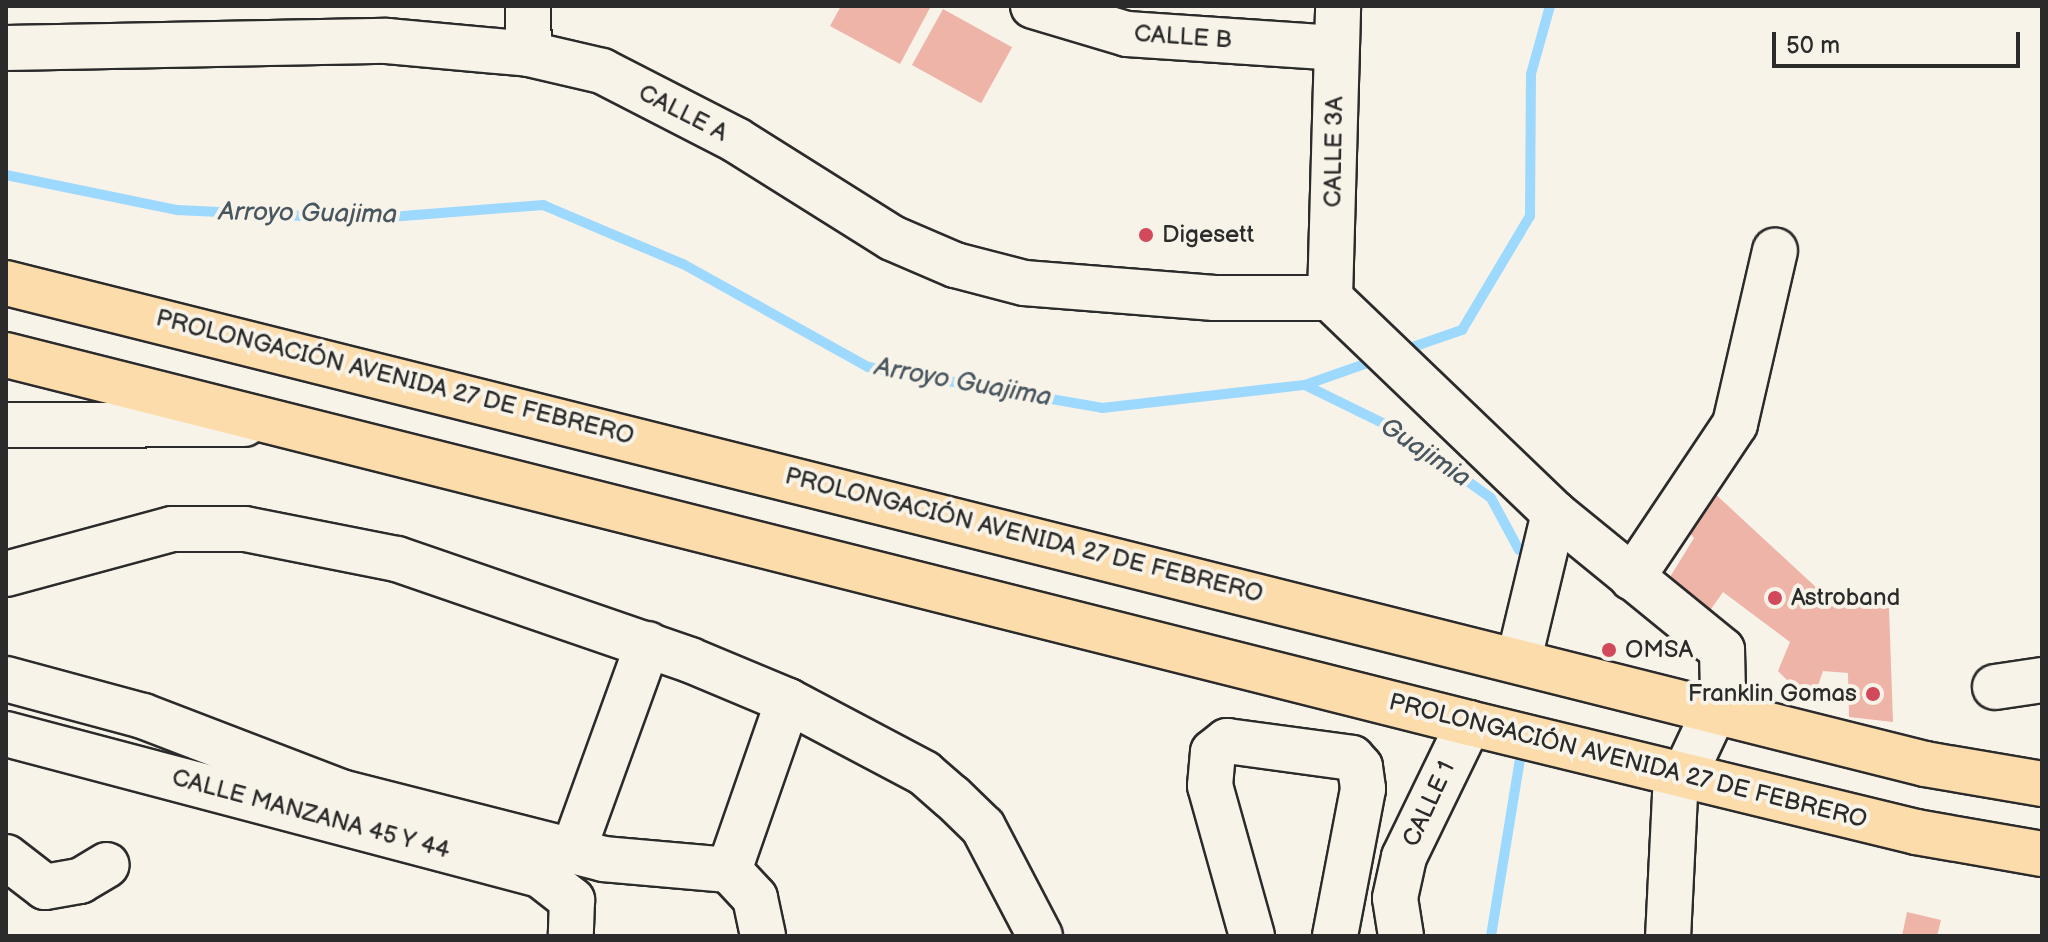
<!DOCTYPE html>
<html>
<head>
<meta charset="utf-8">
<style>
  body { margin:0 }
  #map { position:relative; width:2048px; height:942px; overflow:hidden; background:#f7f3e8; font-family:"Balsamiq Sans",sans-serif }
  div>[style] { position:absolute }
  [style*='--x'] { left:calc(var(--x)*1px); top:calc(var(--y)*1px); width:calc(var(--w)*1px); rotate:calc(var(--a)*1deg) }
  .stream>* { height:10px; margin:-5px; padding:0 5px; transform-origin:5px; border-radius:5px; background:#9dd8fe }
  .building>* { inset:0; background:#eeb4a7; transform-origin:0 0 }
  .roads { filter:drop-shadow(2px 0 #2b2b2b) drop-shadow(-2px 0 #2b2b2b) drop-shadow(0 2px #2b2b2b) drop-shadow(0 -2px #2b2b2b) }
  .minor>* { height:44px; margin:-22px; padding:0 22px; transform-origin:22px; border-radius:22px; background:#f7f3e8 }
  .major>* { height:44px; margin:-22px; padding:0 22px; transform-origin:22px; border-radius:22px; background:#fddcac }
  .dots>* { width:22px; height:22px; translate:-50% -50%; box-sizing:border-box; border:4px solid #f7f3e8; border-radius:50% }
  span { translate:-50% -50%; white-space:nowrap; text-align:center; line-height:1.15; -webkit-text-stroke:8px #f7f3e8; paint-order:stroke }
  .street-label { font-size:24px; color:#2b2b2b }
  .poi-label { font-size:24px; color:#2b2b2b }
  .left { translate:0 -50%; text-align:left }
  .right { translate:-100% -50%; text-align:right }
  .water-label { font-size:26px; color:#485660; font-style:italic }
  .frame { position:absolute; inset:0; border:8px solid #2b2b2b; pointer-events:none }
  .scale { position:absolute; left:1772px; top:32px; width:248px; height:36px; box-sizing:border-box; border:4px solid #2b2b2b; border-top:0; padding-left:10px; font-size:24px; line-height:28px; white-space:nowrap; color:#2b2b2b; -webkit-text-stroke:6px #f7f3e8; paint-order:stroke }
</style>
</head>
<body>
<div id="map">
  <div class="stream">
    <i style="--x:6;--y:175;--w:175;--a:11.6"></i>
    <i style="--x:177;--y:210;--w:188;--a:2.7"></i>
    <i style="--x:365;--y:219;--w:179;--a:-4.5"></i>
    <i style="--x:543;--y:205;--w:152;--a:22.9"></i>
    <i style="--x:683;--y:264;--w:212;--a:29.1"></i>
    <i style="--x:868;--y:367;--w:238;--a:9.9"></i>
    <i style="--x:1102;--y:408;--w:204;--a:-6.5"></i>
    <i style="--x:1305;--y:385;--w:78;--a:-19.4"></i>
    <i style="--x:1401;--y:351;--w:65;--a:-19"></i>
    <i style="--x:1462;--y:330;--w:133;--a:-59.2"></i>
    <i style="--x:1530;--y:216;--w:142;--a:-89.6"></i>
    <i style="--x:1531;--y:74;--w:71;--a:-74.4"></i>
    <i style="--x:1305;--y:385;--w:100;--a:26.1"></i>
    <i style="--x:1395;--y:429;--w:118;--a:35.7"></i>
    <i style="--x:1491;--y:498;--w:59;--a:61.7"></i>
    <i style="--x:1491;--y:936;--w:180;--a:-80.7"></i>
  </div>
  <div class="building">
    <i style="clip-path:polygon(841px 6px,931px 6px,900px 64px,830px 26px)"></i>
    <i style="left:943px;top:9px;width:79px;height:64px;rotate:29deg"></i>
    <i style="clip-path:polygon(1712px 491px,1833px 603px,1889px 608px,1893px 722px,1849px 717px,1848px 673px,1823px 671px,1814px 697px,1792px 685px,1778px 671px,1790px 642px,1723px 592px,1709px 612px,1670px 577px,1694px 538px,1681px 523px)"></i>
    <i style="clip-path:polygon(1907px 912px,1941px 920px,1937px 936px,1902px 936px)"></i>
  </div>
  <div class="roads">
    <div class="minor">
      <i style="--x:528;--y:6;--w:48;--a:88.8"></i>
      <i style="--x:1033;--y:6;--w:98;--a:16.6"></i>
      <i style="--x:1127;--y:34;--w:209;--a:3.8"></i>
      <i style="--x:6;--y:48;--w:381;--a:-1.1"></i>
      <i style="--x:387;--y:41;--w:143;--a:5.2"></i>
      <i style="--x:529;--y:54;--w:75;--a:13.1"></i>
      <i style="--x:602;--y:71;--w:151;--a:27.2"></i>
      <i style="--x:736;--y:140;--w:184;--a:32.1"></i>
      <i style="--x:892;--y:238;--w:69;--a:23.2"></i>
      <i style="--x:955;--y:265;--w:71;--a:14.6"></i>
      <i style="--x:1024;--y:283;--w:191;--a:4.5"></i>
      <i style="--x:1214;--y:298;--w:116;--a:0"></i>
      <i style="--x:1330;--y:298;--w:310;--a:43.8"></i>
      <i style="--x:1554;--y:513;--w:217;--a:39.2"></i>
      <i style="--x:1722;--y:650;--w:43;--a:88.7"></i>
      <i style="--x:1723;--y:693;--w:113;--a:115.2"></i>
      <i style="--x:1675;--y:795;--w:141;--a:92.8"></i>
      <i style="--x:1330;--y:298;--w:292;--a:-88.4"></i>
      <i style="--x:6;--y:425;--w:238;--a:-0.2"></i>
      <i style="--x:6;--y:574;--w:172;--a:-15.2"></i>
      <i style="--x:172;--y:529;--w:73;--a:0"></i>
      <i style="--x:245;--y:529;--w:155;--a:11.2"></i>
      <i style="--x:397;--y:559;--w:310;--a:19"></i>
      <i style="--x:690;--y:660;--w:106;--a:22.7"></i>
      <i style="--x:788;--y:701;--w:179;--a:109.2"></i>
      <i style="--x:1632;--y:578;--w:185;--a:-56.2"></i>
      <i style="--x:1735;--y:424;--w:178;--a:-77"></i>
      <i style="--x:1519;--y:659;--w:150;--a:-76.5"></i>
      <i style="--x:6;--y:679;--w:142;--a:15.1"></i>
      <i style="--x:143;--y:716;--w:212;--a:21"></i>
      <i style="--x:341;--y:792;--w:270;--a:14.3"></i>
      <i style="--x:603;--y:859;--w:126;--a:5"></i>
      <i style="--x:729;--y:870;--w:38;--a:47"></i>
      <i style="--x:755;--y:898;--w:39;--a:78"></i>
      <i style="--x:1995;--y:687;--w:48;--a:-8.5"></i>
      <i style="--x:788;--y:701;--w:154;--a:27.9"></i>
      <i style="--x:924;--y:773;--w:37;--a:41"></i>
      <i style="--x:952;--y:797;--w:43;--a:44.1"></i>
      <i style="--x:983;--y:827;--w:123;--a:62.4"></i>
      <i style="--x:6;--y:734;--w:552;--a:14.79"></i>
      <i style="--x:540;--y:875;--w:41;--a:38"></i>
      <i style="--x:572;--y:900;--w:36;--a:92"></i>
      <i style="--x:573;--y:851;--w:220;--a:-70.1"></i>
      <i style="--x:6;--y:857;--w:49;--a:37.6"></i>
      <i style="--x:45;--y:887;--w:36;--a:-10"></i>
      <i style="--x:80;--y:881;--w:31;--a:-31"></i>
      <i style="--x:1252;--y:936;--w:156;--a:-105.6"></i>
      <i style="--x:1210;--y:786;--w:34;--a:-85"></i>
      <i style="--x:1213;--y:752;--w:18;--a:-38"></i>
      <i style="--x:1227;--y:741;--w:126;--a:7.7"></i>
      <i style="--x:1352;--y:758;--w:12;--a:48"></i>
      <i style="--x:1360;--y:767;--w:22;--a:82"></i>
      <i style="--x:1363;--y:789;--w:150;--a:100.8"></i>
      <i style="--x:1401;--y:936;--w:38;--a:-99"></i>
      <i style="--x:1395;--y:898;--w:42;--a:-77.6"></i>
      <i style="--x:1404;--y:857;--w:149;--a:-64.1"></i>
    </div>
    <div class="major">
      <i style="--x:6;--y:283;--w:1978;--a:14.07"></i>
      <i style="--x:1925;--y:764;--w:119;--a:9.7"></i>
      <i style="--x:6;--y:355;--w:1509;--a:14.12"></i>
      <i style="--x:1469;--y:723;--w:460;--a:13.7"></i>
      <i style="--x:1916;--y:832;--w:128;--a:9.9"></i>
    </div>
  </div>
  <div class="dots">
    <i style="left:1146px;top:235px;background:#d1495b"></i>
    <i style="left:1775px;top:598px;background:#d1495b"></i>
    <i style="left:1609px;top:650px;background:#d1495b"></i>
    <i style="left:1873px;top:694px;background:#d1495b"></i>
  </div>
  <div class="street-label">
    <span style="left:1183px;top:37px;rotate:4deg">CALLE B</span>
    <span style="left:683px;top:113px;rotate:27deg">CALLE A</span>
    <span style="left:1334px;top:152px;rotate:-89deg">CALLE 3A</span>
    <span style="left:395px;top:377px;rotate:14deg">PROLONGACIÓN AVENIDA 27 DE FEBRERO</span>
    <span style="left:1024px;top:535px;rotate:14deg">PROLONGACIÓN AVENIDA 27 DE FEBRERO</span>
    <span style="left:1628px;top:761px;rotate:14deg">PROLONGACIÓN AVENIDA 27 DE FEBRERO</span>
    <span style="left:1429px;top:804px;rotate:-65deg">CALLE 1</span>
    <span style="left:311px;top:814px;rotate:15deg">CALLE MANZANA 45 Y 44</span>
  </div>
  <div class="poi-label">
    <span class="left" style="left:1162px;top:235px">Digesett</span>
    <span class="left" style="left:1791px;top:598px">Astroband</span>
    <span class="left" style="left:1625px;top:650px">OMSA</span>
    <span class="right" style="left:1857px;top:694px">Franklin Gomas</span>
  </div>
  <div class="water-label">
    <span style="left:308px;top:214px;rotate:1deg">Arroyo Guajima</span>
    <span style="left:963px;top:383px;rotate:10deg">Arroyo Guajima</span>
    <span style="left:1425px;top:453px;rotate:34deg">Guajimia</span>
  </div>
  <div class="frame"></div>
  <div class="scale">50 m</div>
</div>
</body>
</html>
